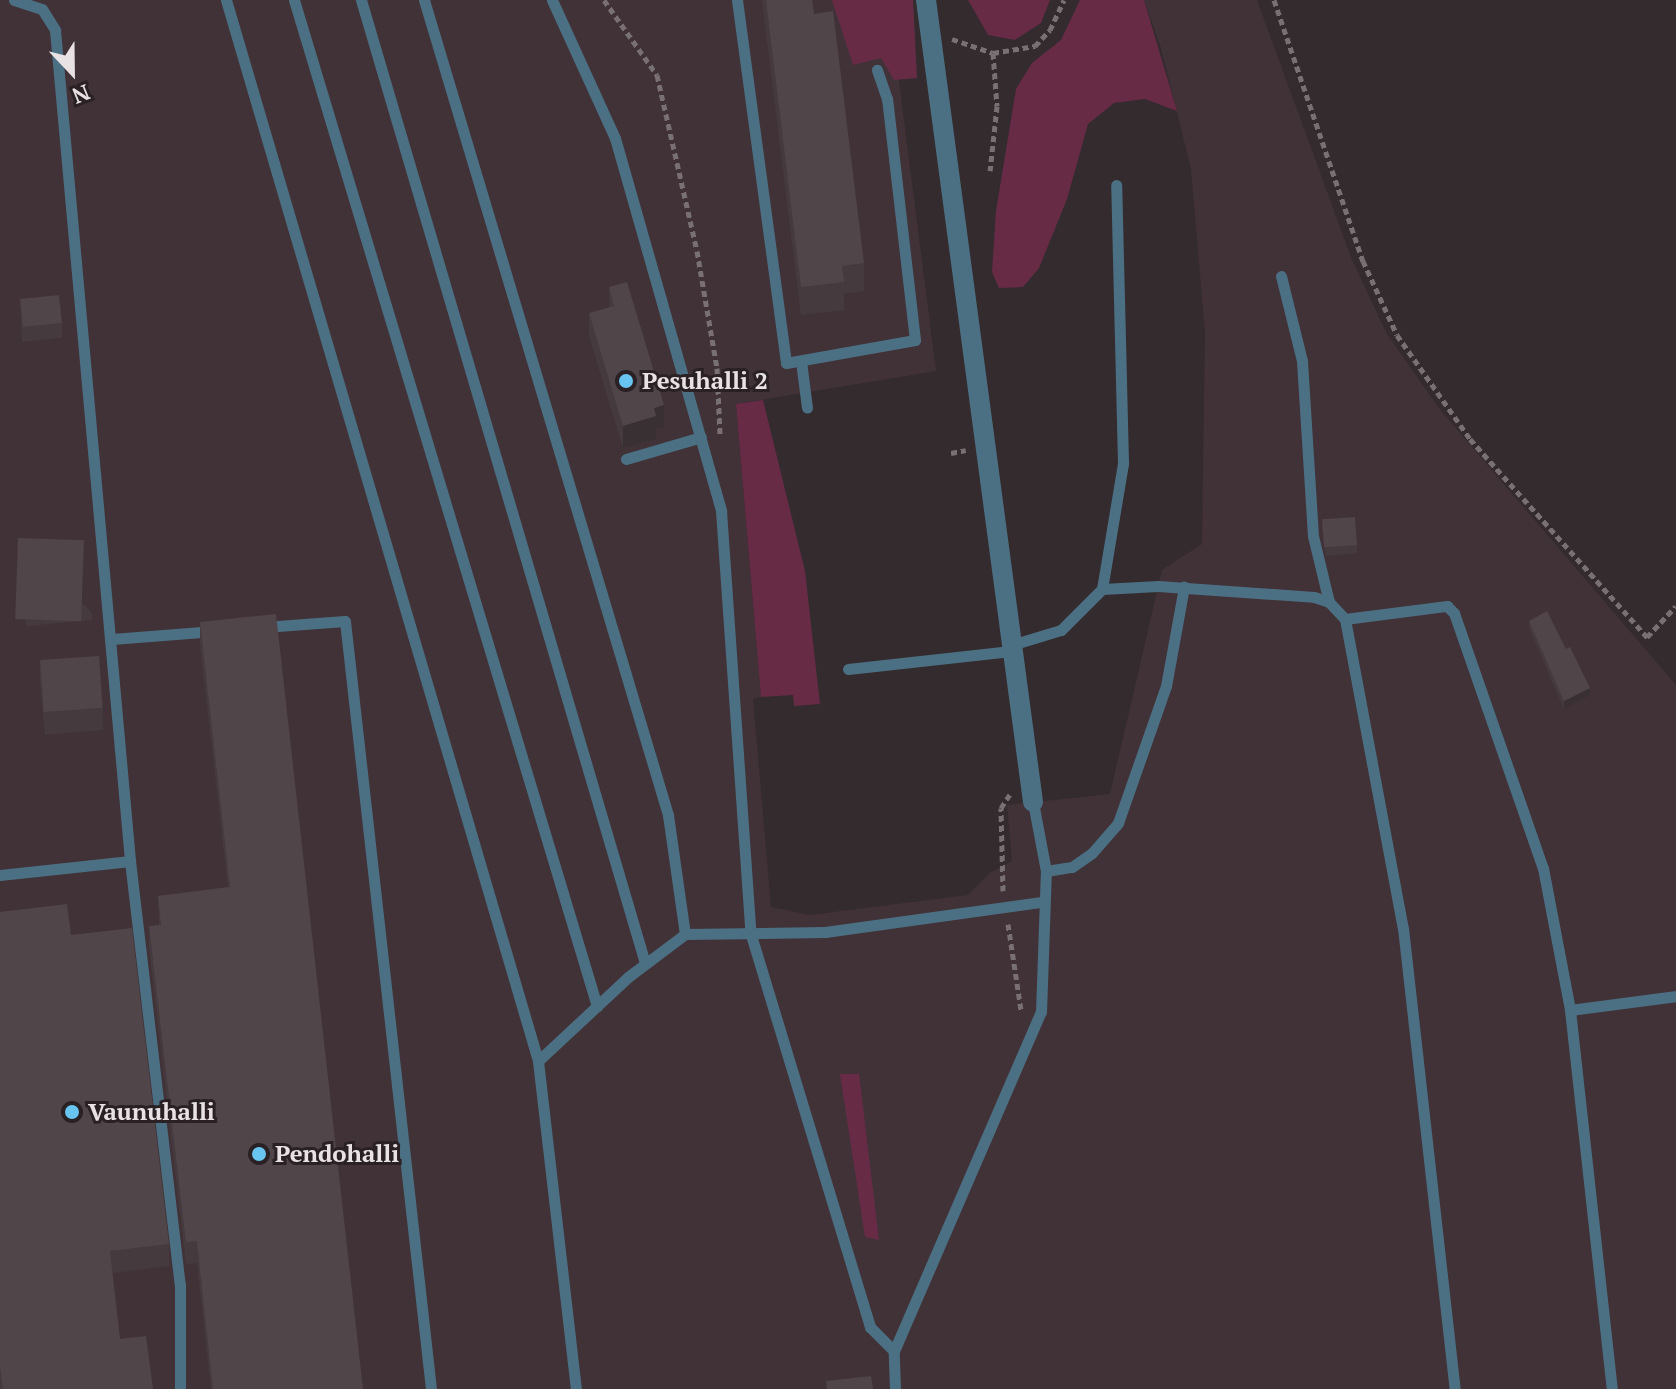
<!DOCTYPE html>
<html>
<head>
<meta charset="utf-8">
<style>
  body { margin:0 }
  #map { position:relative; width:1676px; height:1389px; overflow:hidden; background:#342b2e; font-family:"PT Serif",serif }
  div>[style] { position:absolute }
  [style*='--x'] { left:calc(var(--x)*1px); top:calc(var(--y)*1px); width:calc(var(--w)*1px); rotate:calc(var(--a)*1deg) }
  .built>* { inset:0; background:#413238 }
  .green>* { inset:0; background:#682b46 }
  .path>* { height:5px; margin-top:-2.5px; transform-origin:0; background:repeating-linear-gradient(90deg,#787073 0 6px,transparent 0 10px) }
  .lane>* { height:11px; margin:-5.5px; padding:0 5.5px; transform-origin:5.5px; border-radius:5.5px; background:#4c7083 }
  .street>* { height:20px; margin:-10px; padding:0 10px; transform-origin:10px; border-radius:10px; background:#4c7083 }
  .wall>* { inset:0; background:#453b3f }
  .shaded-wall>* { inset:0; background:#383033 }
  .building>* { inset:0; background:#504549; transform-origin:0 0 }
  .dots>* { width:22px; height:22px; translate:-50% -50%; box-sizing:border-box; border:4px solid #2a2124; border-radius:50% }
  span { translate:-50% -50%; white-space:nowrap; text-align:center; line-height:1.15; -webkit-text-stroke:6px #2a2124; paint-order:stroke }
  .poi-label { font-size:24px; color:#e9e2e4; font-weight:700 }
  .left { translate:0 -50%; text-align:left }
  .north { position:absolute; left:32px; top:32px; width:80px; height:80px; -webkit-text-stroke:6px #2a2124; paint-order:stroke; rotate:158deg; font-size:22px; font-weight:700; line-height:32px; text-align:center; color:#e9e2e4 }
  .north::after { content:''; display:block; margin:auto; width:28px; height:36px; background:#e9e2e4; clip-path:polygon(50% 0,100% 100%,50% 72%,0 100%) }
</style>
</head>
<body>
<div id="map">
  <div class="built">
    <i style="clip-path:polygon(0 0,880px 0,897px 66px,936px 371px,736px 404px,761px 697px,753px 699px,771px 907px,810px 915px,968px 895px,990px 873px,1012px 861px,1007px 805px,1110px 794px,1162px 570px,1202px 544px,1205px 332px,1191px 169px,1161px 48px,1144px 0,1257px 0,1352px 260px,1387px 334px,1441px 411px,1676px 685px,1676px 1389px,0 1389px)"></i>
  </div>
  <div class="green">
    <i style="clip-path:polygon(832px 0,913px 0,917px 78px,894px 80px,881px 58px,853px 65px)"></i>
    <i style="clip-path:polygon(968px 0,1050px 0,1041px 23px,1015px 40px,988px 35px)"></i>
    <i style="clip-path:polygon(1080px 0,1144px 0,1177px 111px,1145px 99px,1114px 103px,1088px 124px,1067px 199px,1039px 268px,1023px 287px,999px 288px,992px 272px,996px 211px,1016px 89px,1032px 63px,1061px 40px)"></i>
    <i style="clip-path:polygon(763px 400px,805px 571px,820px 704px,794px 706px,793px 695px,761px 697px,736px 404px)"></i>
    <i style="clip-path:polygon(840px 1074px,859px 1074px,879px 1240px,865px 1237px)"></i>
  </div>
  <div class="path">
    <i style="--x:604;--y:0;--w:92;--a:54.8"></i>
    <i style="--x:657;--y:75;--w:180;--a:77.2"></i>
    <i style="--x:697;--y:251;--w:119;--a:80.3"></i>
    <i style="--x:717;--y:368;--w:66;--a:87.4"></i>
    <i style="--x:1274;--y:0;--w:276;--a:71.2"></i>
    <i style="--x:1363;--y:261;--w:81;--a:65.3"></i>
    <i style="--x:1397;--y:335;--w:127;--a:54.9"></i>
    <i style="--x:1470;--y:439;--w:266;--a:48.2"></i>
    <i style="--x:1647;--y:637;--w:42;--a:-46.9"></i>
    <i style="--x:952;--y:39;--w:43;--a:18.9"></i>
    <i style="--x:993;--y:53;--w:53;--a:85.7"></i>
    <i style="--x:997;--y:106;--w:65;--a:96.1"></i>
    <i style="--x:993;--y:53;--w:43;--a:-9.5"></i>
    <i style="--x:1035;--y:46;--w:22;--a:-47"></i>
    <i style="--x:1050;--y:30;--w:33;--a:-65"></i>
    <i style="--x:951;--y:453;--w:15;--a:-11"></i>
    <i style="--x:1003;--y:891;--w:83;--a:-91.4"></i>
    <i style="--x:1001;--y:808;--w:17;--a:-57"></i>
    <i style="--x:1008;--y:924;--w:87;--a:81.4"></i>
  </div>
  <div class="lane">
    <i style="--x:14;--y:0;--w:29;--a:18"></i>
    <i style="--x:42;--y:9;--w:25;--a:58"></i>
    <i style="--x:55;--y:30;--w:834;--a:84.84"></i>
    <i style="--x:130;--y:861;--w:427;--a:83.3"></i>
    <i style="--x:180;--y:1285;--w:104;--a:90"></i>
    <i style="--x:226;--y:0;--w:1106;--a:73.61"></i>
    <i style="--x:538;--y:1061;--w:330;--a:83.4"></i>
    <i style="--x:294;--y:0;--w:1051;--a:73.24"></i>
    <i style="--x:361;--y:0;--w:1004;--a:73.57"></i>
    <i style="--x:424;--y:0;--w:851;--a:73.33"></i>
    <i style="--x:668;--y:815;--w:120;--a:81.9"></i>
    <i style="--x:552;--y:0;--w:152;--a:65.5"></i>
    <i style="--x:615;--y:138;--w:388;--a:74.1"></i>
    <i style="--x:721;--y:511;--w:425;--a:86"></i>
    <i style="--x:751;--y:935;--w:410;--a:73.1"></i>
    <i style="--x:870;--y:1327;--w:34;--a:45"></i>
    <i style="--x:737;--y:0;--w:366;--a:82.3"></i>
    <i style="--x:786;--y:363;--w:131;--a:-10.1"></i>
    <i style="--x:915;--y:340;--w:243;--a:-96.6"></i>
    <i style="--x:887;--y:99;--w:31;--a:-109"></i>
    <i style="--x:1281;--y:276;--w:88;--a:76.1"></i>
    <i style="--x:1302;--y:361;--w:175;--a:86.4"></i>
    <i style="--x:1313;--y:536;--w:68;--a:76.4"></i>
    <i style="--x:801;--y:361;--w:47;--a:82.7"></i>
    <i style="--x:626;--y:459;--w:78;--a:-16.3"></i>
    <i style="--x:1102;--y:589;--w:56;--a:-3.1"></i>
    <i style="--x:1158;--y:586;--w:156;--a:4"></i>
    <i style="--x:1314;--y:597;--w:16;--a:18"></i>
    <i style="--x:1329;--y:602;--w:23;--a:47"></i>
    <i style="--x:1345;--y:619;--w:103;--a:-7.3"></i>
    <i style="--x:1447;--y:606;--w:10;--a:45"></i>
    <i style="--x:1454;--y:613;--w:270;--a:70.8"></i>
    <i style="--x:1543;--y:868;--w:145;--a:79.2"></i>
    <i style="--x:1570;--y:1010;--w:381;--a:83.7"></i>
    <i style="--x:1345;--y:619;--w:314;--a:79.4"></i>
    <i style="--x:1403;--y:928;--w:464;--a:83.6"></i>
    <i style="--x:264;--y:627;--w:81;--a:-4.2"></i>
    <i style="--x:345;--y:621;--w:773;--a:83.61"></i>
    <i style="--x:112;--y:639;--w:103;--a:-4.4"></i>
    <i style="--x:1011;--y:645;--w:52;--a:-16.7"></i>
    <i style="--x:1061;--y:630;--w:58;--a:-45"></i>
    <i style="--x:1102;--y:589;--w:128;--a:-80.5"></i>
    <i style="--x:1123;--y:463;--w:278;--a:-91.4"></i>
    <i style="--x:848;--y:669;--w:164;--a:-6.3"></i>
    <i style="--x:1046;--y:871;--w:26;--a:-9"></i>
    <i style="--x:1072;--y:867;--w:24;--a:-35"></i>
    <i style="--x:1092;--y:853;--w:40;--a:-49"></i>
    <i style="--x:1118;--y:823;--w:145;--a:-70.7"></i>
    <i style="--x:1166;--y:686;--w:101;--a:-79.7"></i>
    <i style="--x:0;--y:875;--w:131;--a:-6.1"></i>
    <i style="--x:1570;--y:1010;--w:107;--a:-7.5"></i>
    <i style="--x:538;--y:1061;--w:123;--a:-43"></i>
    <i style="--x:628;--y:977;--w:71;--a:-37"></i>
    <i style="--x:685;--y:934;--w:140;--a:-0.8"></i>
    <i style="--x:825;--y:932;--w:219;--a:-7.9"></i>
    <i style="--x:895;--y:1389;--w:38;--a:-92"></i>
    <i style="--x:894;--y:1351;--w:369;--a:-66.6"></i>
    <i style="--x:1041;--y:1012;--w:141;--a:-88"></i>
    <i style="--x:1046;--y:871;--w:70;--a:-100.7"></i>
  </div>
  <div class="street">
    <i style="--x:926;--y:0;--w:809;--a:82.4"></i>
  </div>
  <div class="wall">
    <i style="clip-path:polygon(762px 0,812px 0,814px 14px,864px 263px,864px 291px,844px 294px,844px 310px,801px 315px)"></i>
    <i style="clip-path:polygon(609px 287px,664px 427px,656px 429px,656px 439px,623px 448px,589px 336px,589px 313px,609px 308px)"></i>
    <i style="clip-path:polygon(20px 299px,62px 323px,62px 338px,22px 342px)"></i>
    <i style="clip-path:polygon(1322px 521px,1357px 545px,1357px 553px,1326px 556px,1322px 528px)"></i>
    <i style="clip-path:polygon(18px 538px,92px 613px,92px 620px,26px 626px)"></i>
    <i style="clip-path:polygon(1529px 621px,1590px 695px,1564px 709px,1529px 628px)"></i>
    <i style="clip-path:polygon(200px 622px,363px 1389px,211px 1389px,197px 1263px,186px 1264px,149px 948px,149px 926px,159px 925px,158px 896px,228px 887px,200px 645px)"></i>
    <i style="clip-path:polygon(40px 661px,103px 708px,103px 730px,45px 735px,40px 683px)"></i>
    <i style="clip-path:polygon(0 912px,71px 935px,169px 1244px,169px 1266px,112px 1273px,120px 1339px,153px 1389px,0 1389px)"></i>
  </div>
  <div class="shaded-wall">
    <i style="clip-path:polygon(664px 405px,664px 427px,656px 429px,656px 439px,623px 448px,623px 426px,654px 408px)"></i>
    <i style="clip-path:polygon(1590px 688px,1590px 695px,1564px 709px,1564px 701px)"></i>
  </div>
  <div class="building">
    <i style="clip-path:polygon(766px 0,812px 0,814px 14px,833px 11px,864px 263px,842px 266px,844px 282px,801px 287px)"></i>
    <i style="clip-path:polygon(627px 282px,664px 405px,654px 408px,656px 416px,623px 426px,589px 313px,614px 306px,609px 287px)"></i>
    <i style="left:59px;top:295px;width:28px;height:39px;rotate:84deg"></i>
    <i style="left:1355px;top:517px;width:28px;height:33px;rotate:86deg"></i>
    <i style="left:18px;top:538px;width:66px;height:81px;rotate:2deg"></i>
    <i style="clip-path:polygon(1547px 611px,1566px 649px,1570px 647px,1590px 688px,1564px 701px,1529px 621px)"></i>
    <i style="clip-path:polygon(276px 614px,363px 1389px,213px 1389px,197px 1241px,186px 1242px,149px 926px,161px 925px,158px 896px,230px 887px,200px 622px)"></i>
    <i style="left:99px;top:656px;width:52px;height:59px;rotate:86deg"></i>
    <i style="clip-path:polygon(67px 904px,71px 935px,132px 928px,169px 1244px,110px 1251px,120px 1339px,146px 1336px,153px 1389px,3px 1389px,0 1365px,0 912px)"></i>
    <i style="clip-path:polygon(871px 1376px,873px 1389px,827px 1389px,826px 1381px)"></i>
  </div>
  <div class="dots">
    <i style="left:626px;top:381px;background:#68c4f0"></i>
    <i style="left:72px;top:1112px;background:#68c4f0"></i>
    <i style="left:259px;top:1154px;background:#68c4f0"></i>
  </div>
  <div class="poi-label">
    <span class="left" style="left:642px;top:381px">Pesuhalli 2</span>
    <span class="left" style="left:88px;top:1112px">Vaunuhalli</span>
    <span class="left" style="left:275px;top:1154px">Pendohalli</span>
  </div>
  <div class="north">N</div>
</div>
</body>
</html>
